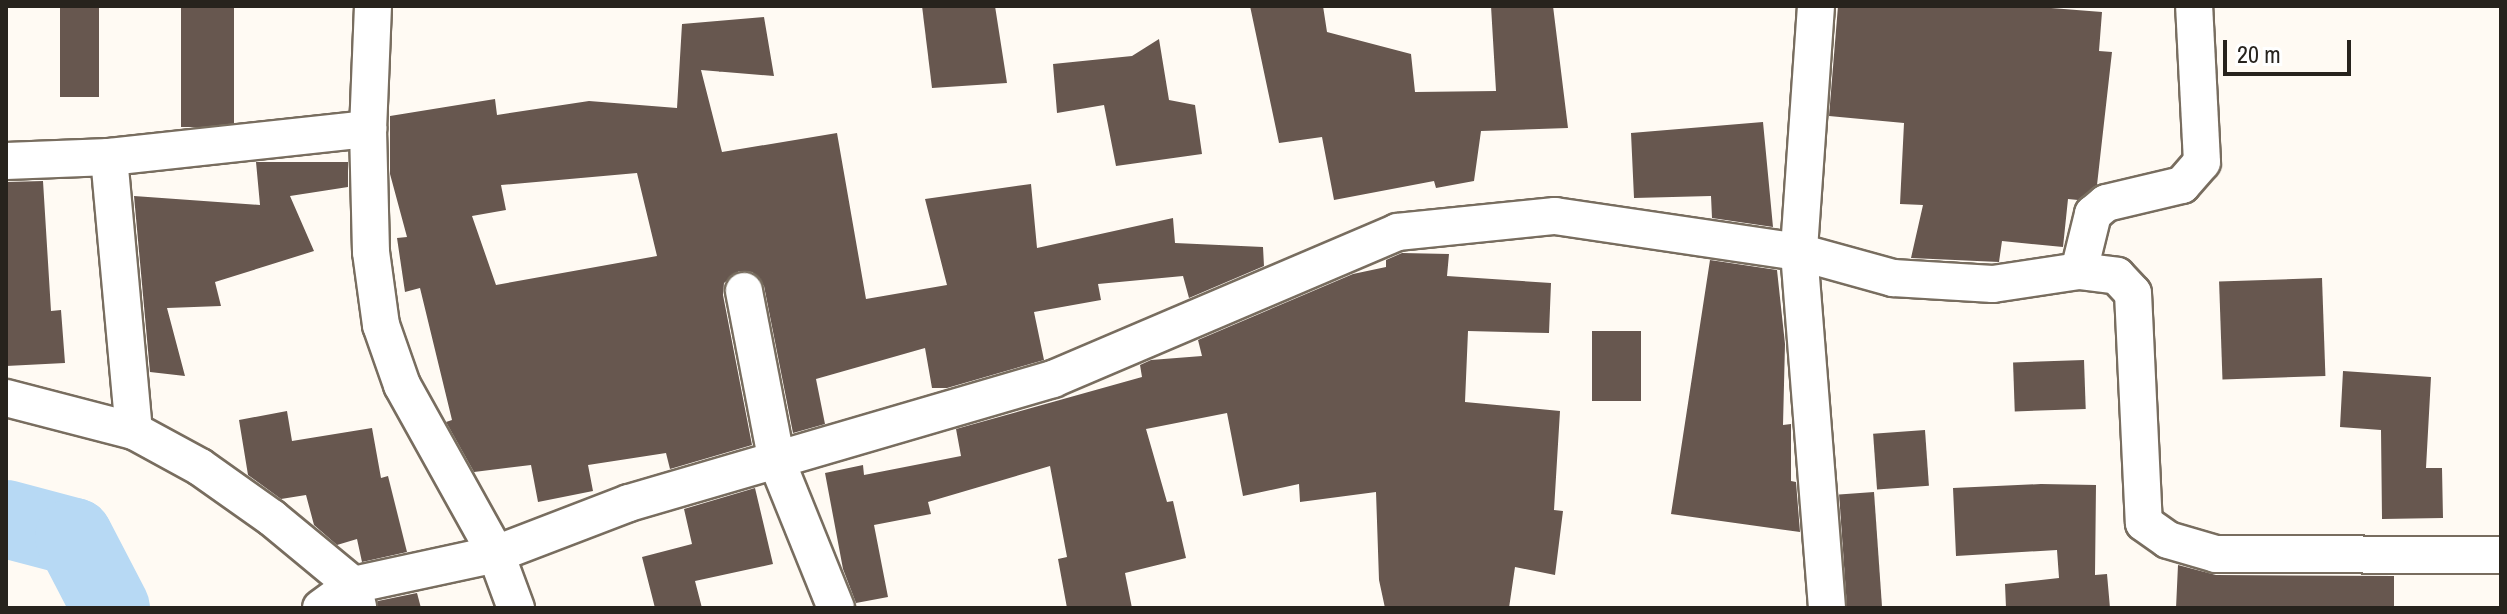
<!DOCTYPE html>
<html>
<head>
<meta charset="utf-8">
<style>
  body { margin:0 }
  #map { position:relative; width:2507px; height:614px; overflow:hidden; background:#fffaf3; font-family:"Archivo Narrow",sans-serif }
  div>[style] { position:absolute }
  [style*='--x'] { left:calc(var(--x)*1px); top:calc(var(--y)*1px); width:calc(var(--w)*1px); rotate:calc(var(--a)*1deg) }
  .river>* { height:78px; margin:-39px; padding:0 39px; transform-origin:39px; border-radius:39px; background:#b7d9f4 }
  .building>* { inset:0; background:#67574f; transform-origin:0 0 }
  .roads { filter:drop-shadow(2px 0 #786d5f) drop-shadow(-2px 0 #786d5f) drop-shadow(0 2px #786d5f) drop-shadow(0 -2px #786d5f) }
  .minor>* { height:36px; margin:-18px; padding:0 18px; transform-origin:18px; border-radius:18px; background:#fff }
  span { translate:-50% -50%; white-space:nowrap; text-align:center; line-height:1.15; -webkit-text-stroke:8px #fff; paint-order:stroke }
  .frame { position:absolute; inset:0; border:8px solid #27231d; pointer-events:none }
  .scale { position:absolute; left:2223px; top:40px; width:128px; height:36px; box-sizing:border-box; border:4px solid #27231d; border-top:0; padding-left:10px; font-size:24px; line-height:28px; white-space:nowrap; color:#27231d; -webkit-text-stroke:6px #fff; paint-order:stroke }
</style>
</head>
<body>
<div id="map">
  <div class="river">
    <i style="--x:6;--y:519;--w:70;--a:14.8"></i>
    <i style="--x:74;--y:537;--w:80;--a:62.5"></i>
  </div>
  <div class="building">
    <i style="left:60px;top:6px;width:39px;height:91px"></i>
    <i style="left:181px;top:6px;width:53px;height:121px"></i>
    <i style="clip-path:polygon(922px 6px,995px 6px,1007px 83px,932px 88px)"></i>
    <i style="clip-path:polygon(1250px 6px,1323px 6px,1327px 32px,1411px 54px,1415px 92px,1496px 91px,1491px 6px,1553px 6px,1568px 128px,1481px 131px,1474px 181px,1436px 188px,1434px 181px,1334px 200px,1322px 137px,1279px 143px)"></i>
    <i style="clip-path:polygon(1838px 6px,2024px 6px,2102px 12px,2099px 51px,2112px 52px,2097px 185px,2078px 200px,2068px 199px,2063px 247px,2002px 241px,1999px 262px,1911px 258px,1923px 205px,1900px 204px,1904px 123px,1829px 116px)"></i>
    <i style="clip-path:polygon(evenodd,764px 17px,774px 76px,701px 70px,722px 152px,837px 133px,866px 299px,947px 285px,925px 199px,1031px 184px,1037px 248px,1173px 218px,1175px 243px,1263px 247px,1264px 266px,1189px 298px,1183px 276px,1098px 284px,1101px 300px,1034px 312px,1044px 360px,947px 388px,932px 388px,925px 348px,816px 379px,825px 424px,793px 433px,764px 286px,752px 272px,739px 271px,724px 283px,723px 295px,752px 445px,670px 469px,666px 453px,588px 465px,593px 491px,538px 502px,531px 465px,474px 472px,446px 422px,452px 420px,420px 288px,405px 292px,397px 238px,407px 237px,390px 174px,390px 116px,495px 99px,497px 115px,589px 101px,677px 108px,682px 24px,764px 17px,637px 173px,657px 256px,496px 285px,472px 216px,506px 210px,501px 185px,637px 173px)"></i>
    <i style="clip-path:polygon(1159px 39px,1169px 100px,1195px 105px,1202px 154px,1116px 166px,1104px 105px,1057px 113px,1053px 64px,1132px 56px)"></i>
    <i style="clip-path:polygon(1763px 122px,1773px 227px,1712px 218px,1711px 196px,1634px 198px,1631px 133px)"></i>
    <i style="clip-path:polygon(256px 162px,348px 162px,348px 187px,290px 196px,314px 251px,215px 282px,221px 306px,167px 308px,185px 376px,150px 372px,134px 196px,260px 205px)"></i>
    <i style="clip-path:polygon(43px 181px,51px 311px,61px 310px,65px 363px,6px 366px,6px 182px)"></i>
    <i style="clip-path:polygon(1402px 253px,1449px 254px,1447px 276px,1551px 283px,1549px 333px,1468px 331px,1465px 402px,1560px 411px,1554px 510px,1563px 511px,1555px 575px,1515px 567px,1509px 608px,1385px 608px,1379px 580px,1376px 492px,1300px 502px,1299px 484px,1243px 496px,1227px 413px,1146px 429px,1167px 502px,1173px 501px,1186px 558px,1125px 573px,1132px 608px,1067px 608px,1058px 559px,1067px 557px,1050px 466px,928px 502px,931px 514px,874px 525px,888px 597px,856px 603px,843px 569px,825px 473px,863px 465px,864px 475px,961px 456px,956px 429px,1142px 377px,1140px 365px,1151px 360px,1202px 356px,1198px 340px,1353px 274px,1386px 267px,1386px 260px)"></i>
    <i style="clip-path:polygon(1710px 260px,1777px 270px,1785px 344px,1783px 425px,1791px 424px,1791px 481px,1796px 482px,1800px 532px,1671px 514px)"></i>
    <i style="left:2322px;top:278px;width:98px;height:103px;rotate:88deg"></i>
    <i style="left:1641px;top:331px;width:70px;height:49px;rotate:90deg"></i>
    <i style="left:2084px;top:360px;width:49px;height:71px;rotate:88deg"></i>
    <i style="clip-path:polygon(2343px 371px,2431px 377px,2426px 468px,2442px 468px,2443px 518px,2382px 519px,2381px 430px,2340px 427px)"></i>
    <i style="clip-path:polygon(287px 411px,292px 441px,372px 428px,381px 478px,388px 476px,407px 552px,362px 562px,357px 539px,337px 545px,314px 525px,306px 495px,281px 499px,248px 475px,239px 420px)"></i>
    <i style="left:1925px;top:430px;width:56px;height:52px;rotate:86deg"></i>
    <i style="clip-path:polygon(2041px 484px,2096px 485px,2095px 575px,2107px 574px,2110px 608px,2006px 608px,2005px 584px,2059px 578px,2057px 550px,1956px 556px,1953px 488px)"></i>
    <i style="clip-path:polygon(755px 488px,773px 564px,695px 581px,702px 608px,655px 608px,642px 557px,692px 544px,684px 509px)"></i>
    <i style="left:1874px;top:492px;width:116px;height:35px;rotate:86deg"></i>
    <i style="clip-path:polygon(2178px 565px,2216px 575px,2394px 576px,2394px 608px,2176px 608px)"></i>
    <i style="clip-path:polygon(417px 593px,421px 608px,378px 608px,378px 601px)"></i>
  </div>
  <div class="roads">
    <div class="minor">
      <i style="--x:373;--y:6;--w:123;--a:92.3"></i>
      <i style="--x:368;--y:129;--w:123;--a:88.6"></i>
      <i style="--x:371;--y:252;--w:74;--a:82.2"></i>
      <i style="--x:381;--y:325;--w:64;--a:70.7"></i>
      <i style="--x:402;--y:385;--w:193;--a:60.9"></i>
      <i style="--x:496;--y:554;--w:58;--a:69.7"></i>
      <i style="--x:1816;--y:6;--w:247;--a:94"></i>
      <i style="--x:1799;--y:252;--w:357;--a:85.5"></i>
      <i style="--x:109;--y:157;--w:275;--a:84.8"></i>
      <i style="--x:134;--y:431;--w:75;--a:28.6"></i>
      <i style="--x:200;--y:467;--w:88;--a:35.3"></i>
      <i style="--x:272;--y:518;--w:105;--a:39.6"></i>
      <i style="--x:353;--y:585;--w:23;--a:77"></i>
      <i style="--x:6;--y:161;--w:103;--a:-2.2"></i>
      <i style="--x:109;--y:157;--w:261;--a:-6.2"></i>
      <i style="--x:2079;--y:271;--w:59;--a:-76.2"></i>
      <i style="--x:2093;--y:214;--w:17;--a:-40"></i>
      <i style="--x:2106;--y:203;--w:78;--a:-13.3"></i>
      <i style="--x:2182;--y:185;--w:30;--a:-49"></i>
      <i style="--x:2202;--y:162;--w:156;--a:-92.9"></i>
      <i style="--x:744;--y:291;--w:174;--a:79.1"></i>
      <i style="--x:777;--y:462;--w:157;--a:68"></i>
      <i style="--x:6;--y:398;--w:132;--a:14.5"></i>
      <i style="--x:321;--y:608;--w:39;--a:-36"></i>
      <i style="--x:353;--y:585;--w:146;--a:-12.2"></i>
      <i style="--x:496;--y:554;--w:142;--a:-21"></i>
      <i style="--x:629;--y:503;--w:442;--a:-16.3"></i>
      <i style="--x:1053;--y:379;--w:374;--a:-23.1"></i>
      <i style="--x:1397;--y:232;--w:159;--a:-5.8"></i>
      <i style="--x:1555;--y:216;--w:247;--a:8.4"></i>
      <i style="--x:1799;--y:252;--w:98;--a:15.5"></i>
      <i style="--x:1893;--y:278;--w:100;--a:3.4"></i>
      <i style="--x:1993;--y:284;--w:87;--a:-8.6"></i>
      <i style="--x:2079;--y:271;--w:38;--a:7"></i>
      <i style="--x:2117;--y:276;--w:23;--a:47"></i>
      <i style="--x:2133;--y:293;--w:230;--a:87.3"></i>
      <i style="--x:2144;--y:523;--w:29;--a:35"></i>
      <i style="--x:2168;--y:540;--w:50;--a:16.3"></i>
      <i style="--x:2216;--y:554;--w:285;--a:0.2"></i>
    </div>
  </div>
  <div class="frame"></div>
  <div class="scale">20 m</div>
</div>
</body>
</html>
